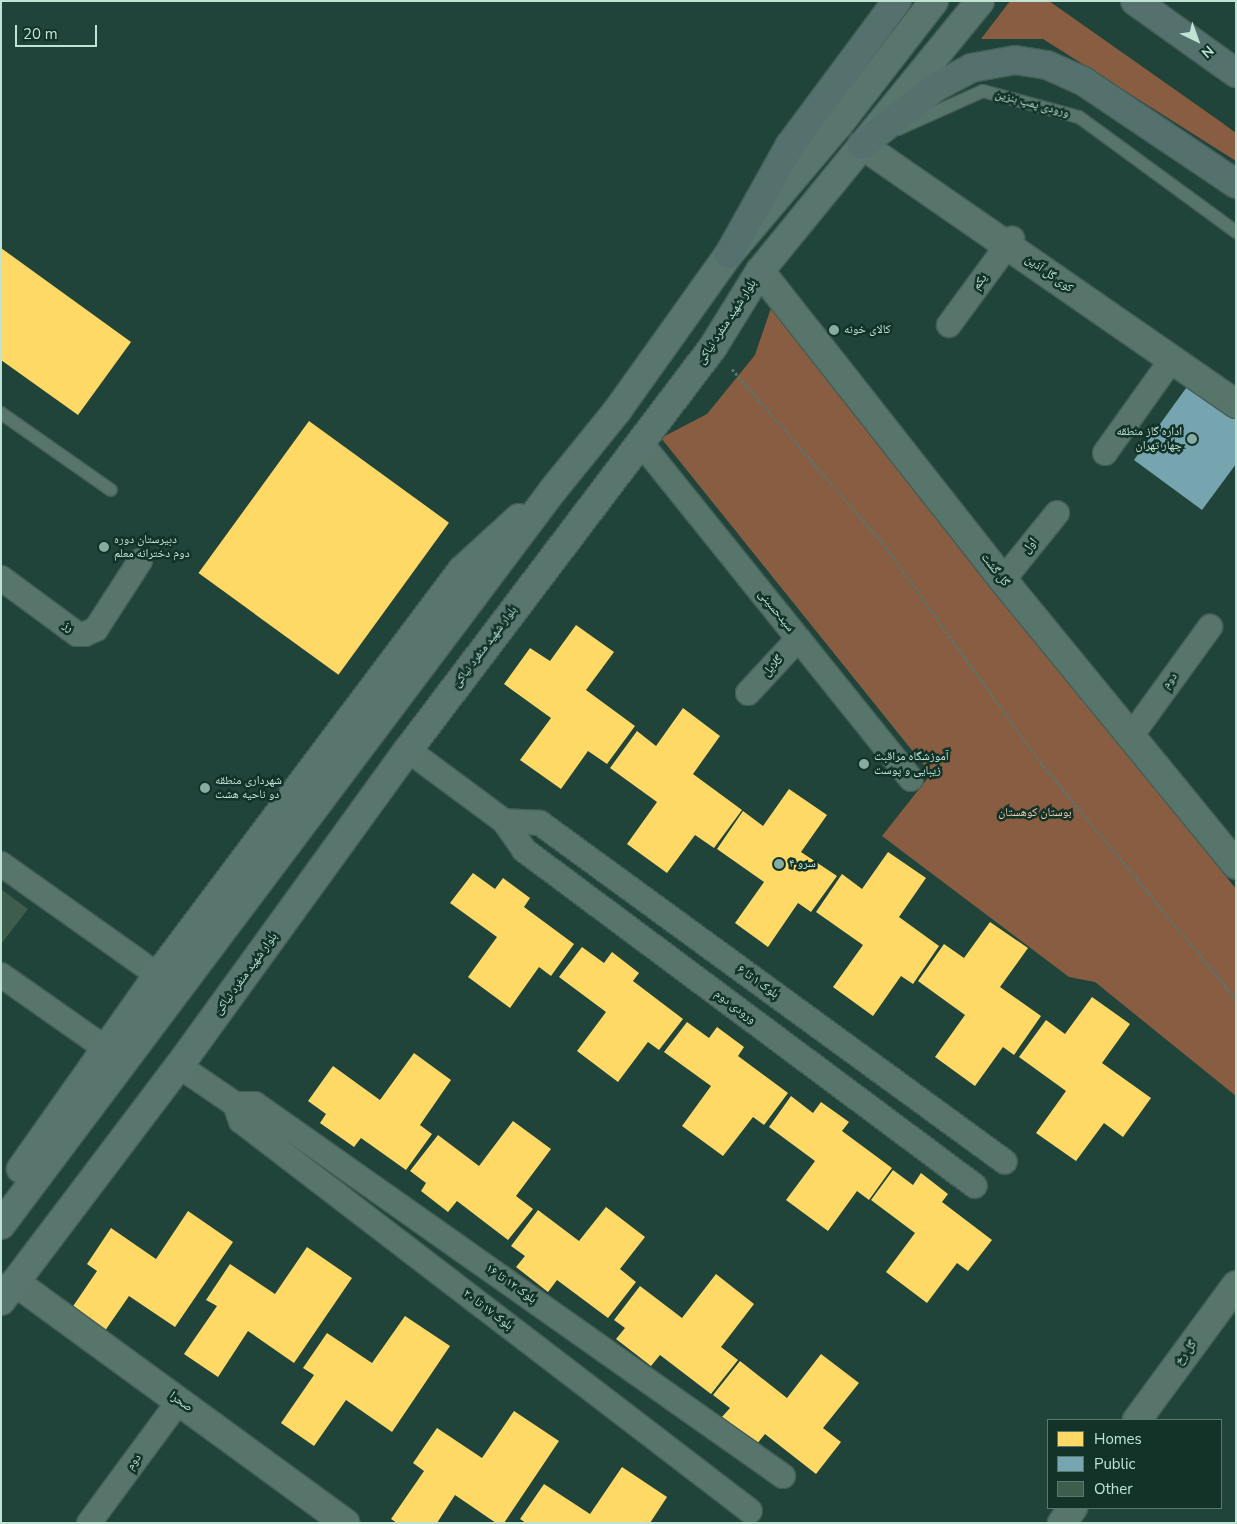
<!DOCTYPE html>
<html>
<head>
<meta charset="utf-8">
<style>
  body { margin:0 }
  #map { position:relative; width:1237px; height:1524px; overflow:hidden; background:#21443a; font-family:"Nunito Sans","Noto Naskh Arabic",sans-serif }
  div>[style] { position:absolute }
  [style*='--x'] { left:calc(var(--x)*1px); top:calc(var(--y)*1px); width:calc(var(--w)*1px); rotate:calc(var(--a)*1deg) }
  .green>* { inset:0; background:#885d41 }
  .homes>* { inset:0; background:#ffd966; transform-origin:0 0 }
  .public>* { inset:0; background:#76a5af }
  .building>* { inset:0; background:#3e5d4d }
  .path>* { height:3px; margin-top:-1.5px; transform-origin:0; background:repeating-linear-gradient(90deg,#59746b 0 2.5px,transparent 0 5px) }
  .roads { filter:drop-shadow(1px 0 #435e56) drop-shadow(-1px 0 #435e56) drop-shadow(0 1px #435e56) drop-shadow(0 -1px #435e56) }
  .service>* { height:12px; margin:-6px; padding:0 6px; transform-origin:6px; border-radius:6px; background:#58756c }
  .minor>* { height:24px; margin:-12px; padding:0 12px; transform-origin:12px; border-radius:12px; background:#58756c }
  .tertiary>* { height:28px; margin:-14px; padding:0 14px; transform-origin:14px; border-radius:14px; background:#58756c }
  .secondary>* { height:28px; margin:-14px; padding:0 14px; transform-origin:14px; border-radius:14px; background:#58756e }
  .trunk>* { height:28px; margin:-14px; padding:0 14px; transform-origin:14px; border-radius:14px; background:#54716e }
  .dots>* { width:14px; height:14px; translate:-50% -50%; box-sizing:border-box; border:2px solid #133329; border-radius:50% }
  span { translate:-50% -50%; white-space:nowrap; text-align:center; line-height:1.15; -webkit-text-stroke:5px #133329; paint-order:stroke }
  .street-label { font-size:12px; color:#bfe4d6 }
  .poi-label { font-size:12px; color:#bfe4d6 }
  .left { translate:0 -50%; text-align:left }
  .right { translate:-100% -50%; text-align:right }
  .park-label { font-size:12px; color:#f6ccb5 }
  .frame { position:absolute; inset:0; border:2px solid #bfe4d6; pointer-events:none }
  .legend { position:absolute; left:1047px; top:1419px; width:175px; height:90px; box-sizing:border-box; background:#133329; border:1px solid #587a6e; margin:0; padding:6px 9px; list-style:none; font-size:15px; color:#bfe4d6 }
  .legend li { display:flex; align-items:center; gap:10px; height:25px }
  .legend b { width:25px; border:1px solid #587a6e }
  .north { position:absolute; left:1172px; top:15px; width:50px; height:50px; -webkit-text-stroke:4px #133329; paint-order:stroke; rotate:138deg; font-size:14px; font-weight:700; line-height:20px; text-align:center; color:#bfe4d6 }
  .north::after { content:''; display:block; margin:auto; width:18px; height:22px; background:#bfe4d6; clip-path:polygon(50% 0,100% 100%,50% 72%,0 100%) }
  .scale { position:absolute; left:15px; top:25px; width:82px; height:22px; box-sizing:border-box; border:2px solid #bfe4d6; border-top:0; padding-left:6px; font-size:15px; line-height:18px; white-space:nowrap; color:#bfe4d6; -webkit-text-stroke:4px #133329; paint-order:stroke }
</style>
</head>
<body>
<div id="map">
  <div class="green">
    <i style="clip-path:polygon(1010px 1px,1049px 1px,1221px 122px,1236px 133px,1236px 161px,1043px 39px,981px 39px)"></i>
    <i style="clip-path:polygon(771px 308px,1236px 889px,1236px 1096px,1095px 982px,1069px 977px,882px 836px,931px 774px,661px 438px,707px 414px,755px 355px)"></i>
  </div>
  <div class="homes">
    <i style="clip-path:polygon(1px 248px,131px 342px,78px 415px,1px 360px)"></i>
    <i style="left:309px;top:421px;width:173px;height:188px;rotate:36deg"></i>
    <i style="clip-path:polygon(576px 625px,614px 652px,586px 690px,635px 726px,607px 764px,588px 751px,561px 789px,520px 760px,551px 718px,504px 684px,530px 648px,550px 661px)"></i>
    <i style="clip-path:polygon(683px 708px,720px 736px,693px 774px,742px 810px,714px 848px,695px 835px,667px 873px,627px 844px,657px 802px,610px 768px,637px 731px,656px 746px)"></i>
    <i style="clip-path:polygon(789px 789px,827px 815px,801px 852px,837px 876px,811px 912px,798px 903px,768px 947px,735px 923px,764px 882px,717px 849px,743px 811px,763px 826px)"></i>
    <i style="clip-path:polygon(888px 852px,926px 878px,899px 917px,939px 946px,913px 984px,901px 976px,873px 1016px,833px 987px,863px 945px,816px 912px,842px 874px,862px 889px)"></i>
    <i style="clip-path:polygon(473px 873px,495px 889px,503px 878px,530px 898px,524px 907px,574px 944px,551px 976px,539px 967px,510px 1008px,468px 977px,497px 937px,450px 903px)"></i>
    <i style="clip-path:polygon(990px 922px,1028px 948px,1000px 987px,1041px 1016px,1014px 1055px,1003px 1047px,975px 1086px,935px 1057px,965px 1015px,918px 981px,944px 944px,964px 958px)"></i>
    <i style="clip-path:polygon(582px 947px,604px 963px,612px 952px,639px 973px,633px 981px,683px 1019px,659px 1050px,648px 1042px,618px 1082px,577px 1051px,606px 1012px,559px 977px)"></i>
    <i style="clip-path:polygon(1092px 997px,1130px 1024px,1102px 1063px,1151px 1098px,1123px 1137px,1104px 1123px,1076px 1161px,1036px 1133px,1066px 1091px,1019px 1057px,1046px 1020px,1065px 1034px)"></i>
    <i style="clip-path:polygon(687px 1022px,709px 1038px,717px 1027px,744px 1047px,738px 1056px,788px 1093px,764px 1125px,753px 1117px,723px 1156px,682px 1126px,711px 1086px,664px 1052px)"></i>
    <i style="clip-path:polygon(414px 1053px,451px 1080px,420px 1125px,432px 1134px,406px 1170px,361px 1138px,354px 1147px,320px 1123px,326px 1114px,308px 1101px,333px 1066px,380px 1100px)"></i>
    <i style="clip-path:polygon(791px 1096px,813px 1113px,821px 1102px,849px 1122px,842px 1131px,892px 1168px,869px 1200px,857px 1191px,828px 1231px,786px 1200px,815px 1161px,769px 1127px)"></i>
    <i style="clip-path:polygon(513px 1121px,551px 1149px,516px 1196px,533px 1209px,508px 1240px,457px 1201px,448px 1212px,421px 1191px,426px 1183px,410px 1171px,438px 1135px,479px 1166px)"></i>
    <i style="clip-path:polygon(893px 1170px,913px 1185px,921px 1173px,948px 1194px,942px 1202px,992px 1240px,968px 1271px,957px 1263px,927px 1303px,886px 1272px,915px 1233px,871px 1200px)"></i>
    <i style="clip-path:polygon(606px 1207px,645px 1237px,620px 1269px,636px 1282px,608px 1318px,557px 1280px,548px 1292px,516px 1267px,525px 1256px,511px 1246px,538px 1210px,579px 1241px)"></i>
    <i style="clip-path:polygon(188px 1211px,233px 1242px,175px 1327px,129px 1296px,98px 1341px,65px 1318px,97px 1271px,87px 1264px,111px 1228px,156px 1259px)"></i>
    <i style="clip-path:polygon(307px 1247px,352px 1278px,294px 1363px,248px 1331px,218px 1377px,184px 1354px,217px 1306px,206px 1300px,230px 1264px,275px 1294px)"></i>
    <i style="clip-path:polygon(716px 1274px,754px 1304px,721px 1347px,738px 1360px,711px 1394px,660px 1355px,651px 1366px,616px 1339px,625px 1328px,614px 1320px,640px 1286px,682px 1318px)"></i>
    <i style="clip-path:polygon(405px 1316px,450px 1346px,392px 1432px,346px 1400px,314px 1446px,281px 1423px,314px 1375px,303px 1368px,327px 1333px,372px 1363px)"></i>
    <i style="clip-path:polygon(821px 1354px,859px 1383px,823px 1428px,841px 1442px,816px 1474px,765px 1434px,756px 1445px,721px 1418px,730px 1408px,713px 1395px,740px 1361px,787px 1398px)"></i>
    <i style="clip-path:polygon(514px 1411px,559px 1441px,504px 1523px,496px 1523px,455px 1495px,437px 1523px,397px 1523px,391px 1519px,424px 1471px,413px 1463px,437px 1428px,482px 1458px)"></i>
    <i style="clip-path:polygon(622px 1467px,667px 1497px,650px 1523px,526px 1523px,520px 1519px,544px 1484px,590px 1514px)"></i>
  </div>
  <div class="public">
    <i style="clip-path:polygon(1189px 384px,1236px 418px,1236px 464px,1202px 510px,1134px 460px)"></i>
  </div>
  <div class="building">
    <i style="clip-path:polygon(1px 889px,28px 909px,1px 944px)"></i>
  </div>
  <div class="path">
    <i style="--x:732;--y:369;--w:229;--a:49.1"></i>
    <i style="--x:882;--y:542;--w:271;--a:54.3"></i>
    <i style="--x:1040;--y:762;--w:308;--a:50.4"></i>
  </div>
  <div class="roads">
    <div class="service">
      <i style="--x:898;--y:129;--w:93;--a:-24.1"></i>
      <i style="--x:983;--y:91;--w:99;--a:15.2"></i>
      <i style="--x:1079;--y:117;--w:195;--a:36.2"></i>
      <i style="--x:1;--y:413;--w:134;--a:35"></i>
    </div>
    <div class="minor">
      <i style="--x:949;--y:325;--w:107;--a:-53.8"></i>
      <i style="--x:641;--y:443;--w:431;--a:51.2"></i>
      <i style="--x:1105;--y:453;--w:115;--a:-54.5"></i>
      <i style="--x:1;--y:578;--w:94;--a:36.4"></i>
      <i style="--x:77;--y:634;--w:8;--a:0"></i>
      <i style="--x:85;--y:634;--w:12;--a:-24"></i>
      <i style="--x:96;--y:629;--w:81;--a:-57.1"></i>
      <i style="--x:1003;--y:580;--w:86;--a:-51.1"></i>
      <i style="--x:748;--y:693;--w:74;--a:-47.2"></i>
      <i style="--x:1131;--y:736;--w:135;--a:-54.1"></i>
      <i style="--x:408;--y:750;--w:119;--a:36.5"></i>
      <i style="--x:504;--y:821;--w:35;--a:55"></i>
      <i style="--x:524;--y:850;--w:562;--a:36.69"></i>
      <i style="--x:504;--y:821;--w:36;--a:3"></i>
      <i style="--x:540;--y:823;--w:575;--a:36.09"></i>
      <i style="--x:1;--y:864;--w:192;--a:35.3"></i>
      <i style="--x:1;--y:975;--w:127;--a:35.1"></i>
      <i style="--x:179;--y:1066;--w:68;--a:34.2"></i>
      <i style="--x:235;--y:1104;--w:20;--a:0"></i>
      <i style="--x:255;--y:1104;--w:646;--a:35.17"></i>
      <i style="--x:235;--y:1104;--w:18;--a:71"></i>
      <i style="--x:241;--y:1121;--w:641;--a:37.46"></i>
      <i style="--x:89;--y:1523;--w:152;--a:-53.6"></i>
    </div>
    <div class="tertiary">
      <i style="--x:862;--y:145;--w:455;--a:34.7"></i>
      <i style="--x:760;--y:271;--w:393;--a:51.8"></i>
      <i style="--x:1003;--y:580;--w:368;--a:50.7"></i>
      <i style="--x:15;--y:1282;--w:409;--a:36.1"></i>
      <i style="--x:1137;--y:1420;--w:167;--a:-53.7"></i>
      <i style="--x:1062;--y:1523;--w:19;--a:-54"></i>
    </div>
    <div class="secondary">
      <i style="--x:21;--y:1169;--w:237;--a:-54.8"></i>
      <i style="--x:158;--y:975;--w:506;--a:-53.11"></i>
      <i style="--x:462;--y:570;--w:77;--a:-42.4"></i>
      <i style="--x:1;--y:1225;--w:919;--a:-53.09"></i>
      <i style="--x:553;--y:490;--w:102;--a:-51"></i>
      <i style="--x:617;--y:411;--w:193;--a:-54.5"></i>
      <i style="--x:729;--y:254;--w:170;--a:-49.8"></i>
      <i style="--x:839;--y:124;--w:155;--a:-52.3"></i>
      <i style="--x:1;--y:1301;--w:295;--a:-52.9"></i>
      <i style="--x:179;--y:1066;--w:390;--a:-54.1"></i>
      <i style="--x:408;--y:750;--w:505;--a:-52.88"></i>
      <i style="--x:713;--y:347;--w:89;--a:-58.3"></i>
      <i style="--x:760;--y:271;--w:348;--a:-50.8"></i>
    </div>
    <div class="trunk">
      <i style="--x:1135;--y:1;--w:124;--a:35.5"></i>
      <i style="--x:862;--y:145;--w:94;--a:-38.1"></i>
      <i style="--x:936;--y:87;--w:40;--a:-28"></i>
      <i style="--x:971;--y:68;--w:45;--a:-10.3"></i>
      <i style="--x:1015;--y:60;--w:32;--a:9"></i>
      <i style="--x:1047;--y:65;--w:39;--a:24"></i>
      <i style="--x:1083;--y:81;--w:184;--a:33.9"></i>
      <i style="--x:729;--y:254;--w:125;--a:-60.8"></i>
      <i style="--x:790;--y:145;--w:179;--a:-53.4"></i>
    </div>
  </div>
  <div class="dots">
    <i style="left:834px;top:330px;background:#88ac9f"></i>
    <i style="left:1192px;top:439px;background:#88ac9f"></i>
    <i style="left:104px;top:547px;background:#88ac9f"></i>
    <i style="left:864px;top:764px;background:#88ac9f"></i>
    <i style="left:205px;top:788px;background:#88ac9f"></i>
    <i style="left:779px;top:864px;background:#88ac9f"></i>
  </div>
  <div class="street-label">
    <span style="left:1032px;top:104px;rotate:15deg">ورودی پمپ بنزین</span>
    <span style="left:1049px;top:274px;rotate:35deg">کوی گل آذین</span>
    <span style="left:980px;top:282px;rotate:-54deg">یکم</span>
    <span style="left:727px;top:322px;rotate:-57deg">بلوار شهید منفرد نیاکی</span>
    <span style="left:1030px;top:546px;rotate:-51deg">اول</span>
    <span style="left:995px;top:570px;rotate:52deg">گل گشت</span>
    <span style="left:776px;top:611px;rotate:51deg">سیدحسینی</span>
    <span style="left:68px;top:627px;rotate:37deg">رز</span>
    <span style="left:485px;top:647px;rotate:-53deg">بلوار شهید منفرد نیاکی</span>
    <span style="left:773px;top:666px;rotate:-47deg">گلایل</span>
    <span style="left:1170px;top:681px;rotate:-54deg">دوم</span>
    <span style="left:246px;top:974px;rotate:-54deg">بلوار شهید منفرد نیاکی</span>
    <span style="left:758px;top:982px;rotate:36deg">بلوک ۱ تا ۶</span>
    <span style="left:735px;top:1007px;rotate:37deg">ورودی دوم</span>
    <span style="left:511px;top:1284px;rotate:35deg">بلوک ۱۲ تا ۱۶</span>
    <span style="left:488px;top:1310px;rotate:37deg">بلوک ۱۷ تا ۲۰</span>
    <span style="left:1186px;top:1353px;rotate:-54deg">گل رخ</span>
    <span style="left:181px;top:1402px;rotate:36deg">صحرا</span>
    <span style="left:134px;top:1462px;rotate:-54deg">دوم</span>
  </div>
  <div class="poi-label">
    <span class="left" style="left:844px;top:330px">کالای خونه</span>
    <span class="right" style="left:1182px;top:439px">اداره گاز منطقه<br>چهار تهران</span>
    <span class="left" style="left:114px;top:547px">دبیرستان دوره<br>دوم دخترانه معلم</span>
    <span class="left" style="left:874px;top:764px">آموزشگاه مراقبت<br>زیبایی و پوست</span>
    <span class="left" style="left:215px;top:788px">شهرداری منطقه<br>دو ناحیه هشت</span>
    <span class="left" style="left:789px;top:864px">سرو ۴</span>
  </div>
  <div class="park-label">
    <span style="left:1035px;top:813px">بوستان کوهستان</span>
  </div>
  <div class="frame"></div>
  <ul class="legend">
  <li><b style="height:14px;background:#ffd966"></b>Homes</li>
  <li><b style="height:14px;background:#76a5af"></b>Public</li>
  <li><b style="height:14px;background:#3e5d4d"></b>Other</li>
  </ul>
  <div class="north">N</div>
  <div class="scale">20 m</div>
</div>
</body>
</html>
